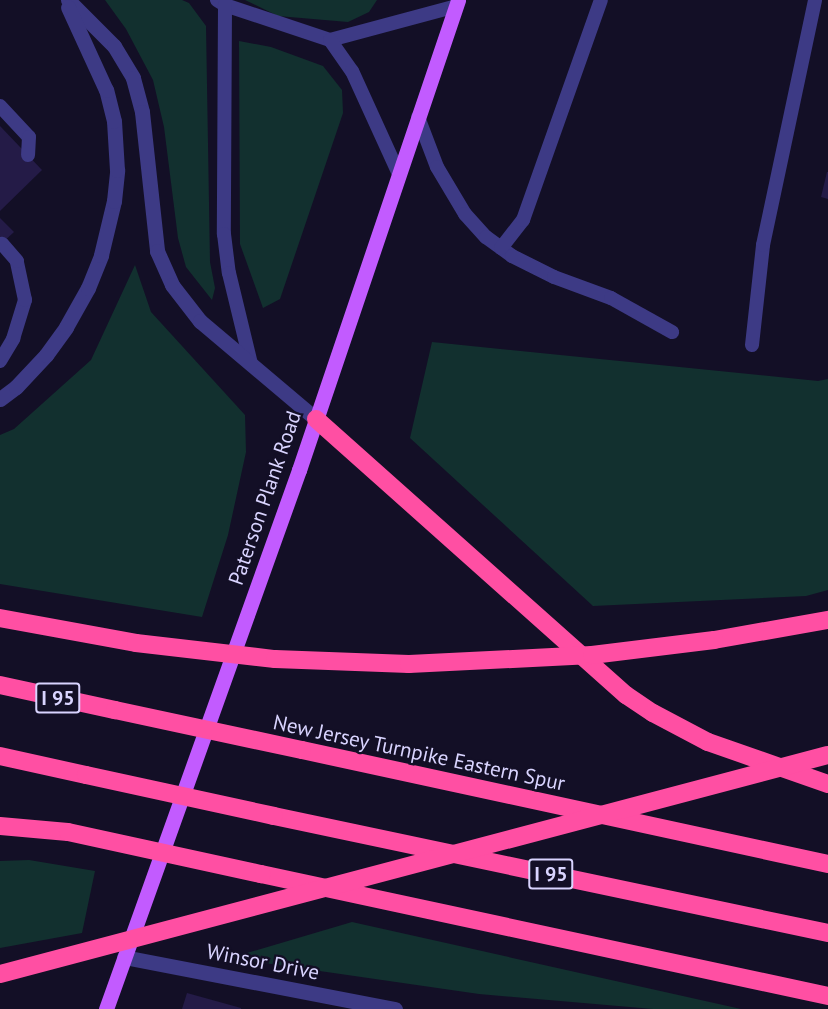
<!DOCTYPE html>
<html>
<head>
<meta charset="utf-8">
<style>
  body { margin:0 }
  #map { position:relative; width:828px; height:1009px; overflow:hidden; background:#130f26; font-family:"PT Sans",sans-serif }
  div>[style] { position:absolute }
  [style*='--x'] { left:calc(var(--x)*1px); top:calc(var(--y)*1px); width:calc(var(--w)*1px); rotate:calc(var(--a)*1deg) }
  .green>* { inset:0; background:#12302f }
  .building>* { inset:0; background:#241b47 }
  .service>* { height:14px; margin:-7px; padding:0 7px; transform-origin:7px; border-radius:7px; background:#3d3a85 }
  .minor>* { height:15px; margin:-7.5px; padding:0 7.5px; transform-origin:7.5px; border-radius:7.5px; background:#3d3a85 }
  .tertiary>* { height:15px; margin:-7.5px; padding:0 7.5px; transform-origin:7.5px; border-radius:7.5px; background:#3d3a85 }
  .primary>* { height:15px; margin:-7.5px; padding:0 7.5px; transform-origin:7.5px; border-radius:7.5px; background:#c25bff }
  .motorway>* { height:18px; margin:-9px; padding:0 9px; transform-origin:9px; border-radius:9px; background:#ff4fa3 }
  .motorway-bridge>* { height:18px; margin:-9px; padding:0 9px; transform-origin:9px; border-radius:9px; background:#ff4fa3 }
  span { translate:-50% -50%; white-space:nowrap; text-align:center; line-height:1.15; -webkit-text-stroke:4.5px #130f26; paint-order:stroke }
  .shield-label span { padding:2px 4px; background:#130f26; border:2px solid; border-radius:4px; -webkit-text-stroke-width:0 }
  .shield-label { font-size:20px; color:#d9d4ff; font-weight:700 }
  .street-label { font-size:21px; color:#d9d4ff }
</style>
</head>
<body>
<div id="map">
  <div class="green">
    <i style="clip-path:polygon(105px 0,182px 0,189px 3px,206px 26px,210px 262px,215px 288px,212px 300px,186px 267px,178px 238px,164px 127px,153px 80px,126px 29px)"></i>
    <i style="clip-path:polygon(245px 0,377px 0,369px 12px,348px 22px,278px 16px)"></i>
    <i style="clip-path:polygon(239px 41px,271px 47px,323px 66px,342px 90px,343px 113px,280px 299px,263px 308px,240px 244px)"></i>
    <i style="clip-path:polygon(135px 265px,151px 312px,245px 415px,246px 452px,228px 535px,202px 617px,0 584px,0 435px,14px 429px,91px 360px)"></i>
    <i style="clip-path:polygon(432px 342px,818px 381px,828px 379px,828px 590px,806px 596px,593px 606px,410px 438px)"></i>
    <i style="clip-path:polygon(29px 860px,95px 871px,82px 933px,0 948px,0 861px)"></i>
    <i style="clip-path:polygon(352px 922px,741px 1009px,653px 1009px,479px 994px,230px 958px)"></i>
  </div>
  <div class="building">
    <i style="clip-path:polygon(0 126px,42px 170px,0 211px)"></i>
    <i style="clip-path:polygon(827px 172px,828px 172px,828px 199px,821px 197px)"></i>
    <i style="clip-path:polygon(0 218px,14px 232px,0 245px)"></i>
    <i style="clip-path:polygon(187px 993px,241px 1008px,241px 1009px,182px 1009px)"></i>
  </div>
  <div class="service">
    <i style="--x:217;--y:0;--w:9;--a:32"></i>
    <i style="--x:225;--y:5;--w:111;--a:18.4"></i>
    <i style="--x:330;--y:40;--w:131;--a:-15"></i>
    <i style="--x:225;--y:5;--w:229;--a:90.3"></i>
    <i style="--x:224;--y:234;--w:39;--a:83"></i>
    <i style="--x:229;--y:273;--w:94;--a:76.4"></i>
    <i style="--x:330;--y:40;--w:38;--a:55"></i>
    <i style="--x:352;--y:71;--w:113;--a:65.5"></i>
    <i style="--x:0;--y:106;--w:42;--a:46.9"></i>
    <i style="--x:29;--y:137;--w:18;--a:93"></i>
    <i style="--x:418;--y:117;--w:53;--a:69.2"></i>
    <i style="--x:437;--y:167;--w:55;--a:59.2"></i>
    <i style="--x:465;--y:214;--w:31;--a:48"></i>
    <i style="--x:486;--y:237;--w:32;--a:36"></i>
    <i style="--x:512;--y:256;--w:47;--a:26.6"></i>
    <i style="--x:554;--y:277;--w:61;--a:20.2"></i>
    <i style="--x:611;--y:298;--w:70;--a:29.1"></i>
    <i style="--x:501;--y:248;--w:36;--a:-52"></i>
    <i style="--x:523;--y:220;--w:233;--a:-70.5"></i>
    <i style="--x:752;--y:345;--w:101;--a:-83.7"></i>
    <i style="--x:763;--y:245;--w:250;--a:-78"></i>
    <i style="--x:0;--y:361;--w:26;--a:-59"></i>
    <i style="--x:13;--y:339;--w:41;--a:-72.9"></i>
    <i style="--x:25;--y:300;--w:40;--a:-102"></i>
    <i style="--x:17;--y:261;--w:23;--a:-131"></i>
  </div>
  <div class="minor">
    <i style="--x:124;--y:957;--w:276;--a:10.9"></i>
  </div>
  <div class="tertiary">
    <i style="--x:68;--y:0;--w:65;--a:45"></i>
    <i style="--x:114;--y:46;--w:37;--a:59"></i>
    <i style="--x:133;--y:78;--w:35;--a:75"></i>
    <i style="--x:142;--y:112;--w:140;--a:83.8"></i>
    <i style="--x:157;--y:251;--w:37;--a:66"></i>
    <i style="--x:172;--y:285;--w:46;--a:52.1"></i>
    <i style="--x:200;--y:321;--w:152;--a:40.2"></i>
    <i style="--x:0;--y:399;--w:20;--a:-37"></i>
    <i style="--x:16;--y:387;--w:44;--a:-46.8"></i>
    <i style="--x:46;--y:355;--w:34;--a:-54"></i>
    <i style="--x:66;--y:327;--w:45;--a:-60.6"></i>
    <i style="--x:88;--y:288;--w:35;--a:-68"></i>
    <i style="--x:101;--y:255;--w:56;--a:-76.5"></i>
    <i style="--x:114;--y:201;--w:31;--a:-84"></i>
    <i style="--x:117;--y:170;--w:49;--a:-93.5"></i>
    <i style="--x:114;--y:121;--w:32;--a:-104"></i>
    <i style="--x:106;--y:90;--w:91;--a:-114.6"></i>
  </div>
  <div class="primary">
    <i style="--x:106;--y:1009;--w:573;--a:-70.3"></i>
    <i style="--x:299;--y:470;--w:496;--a:-71.3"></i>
  </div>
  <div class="motorway">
    <i style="--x:316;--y:419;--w:415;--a:41.7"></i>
    <i style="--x:626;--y:695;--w:32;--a:34"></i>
    <i style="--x:653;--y:713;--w:62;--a:27.8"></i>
    <i style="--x:708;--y:742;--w:127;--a:19.3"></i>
    <i style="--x:0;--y:618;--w:138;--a:10.4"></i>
    <i style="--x:714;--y:640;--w:116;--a:-10"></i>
    <i style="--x:0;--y:685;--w:118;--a:12.3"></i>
    <i style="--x:302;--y:750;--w:538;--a:12.23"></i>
    <i style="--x:0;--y:756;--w:88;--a:12.5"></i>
    <i style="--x:274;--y:816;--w:566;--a:11.93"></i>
    <i style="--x:0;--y:826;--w:68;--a:5"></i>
    <i style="--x:261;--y:874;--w:580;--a:12.14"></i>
  </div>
  <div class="motorway-bridge">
    <i style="--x:136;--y:643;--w:140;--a:6.6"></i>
    <i style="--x:275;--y:659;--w:134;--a:2.1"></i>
    <i style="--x:409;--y:664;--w:183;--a:-2.8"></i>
    <i style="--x:592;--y:655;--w:123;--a:-7"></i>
    <i style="--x:115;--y:710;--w:191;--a:12.1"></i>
    <i style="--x:86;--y:775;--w:192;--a:12.3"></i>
    <i style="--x:68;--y:832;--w:198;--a:12.3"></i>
    <i style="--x:0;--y:974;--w:856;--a:-14.82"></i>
  </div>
  <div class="shield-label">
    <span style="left:58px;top:698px">I 95</span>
    <span style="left:551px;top:874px">I 95</span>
  </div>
  <div class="street-label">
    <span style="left:265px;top:498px;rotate:-71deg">Paterson Plank Road</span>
    <span style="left:419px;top:753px;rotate:12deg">New Jersey Turnpike Eastern Spur</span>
    <span style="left:263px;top:962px;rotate:11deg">Winsor Drive</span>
  </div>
</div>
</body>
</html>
